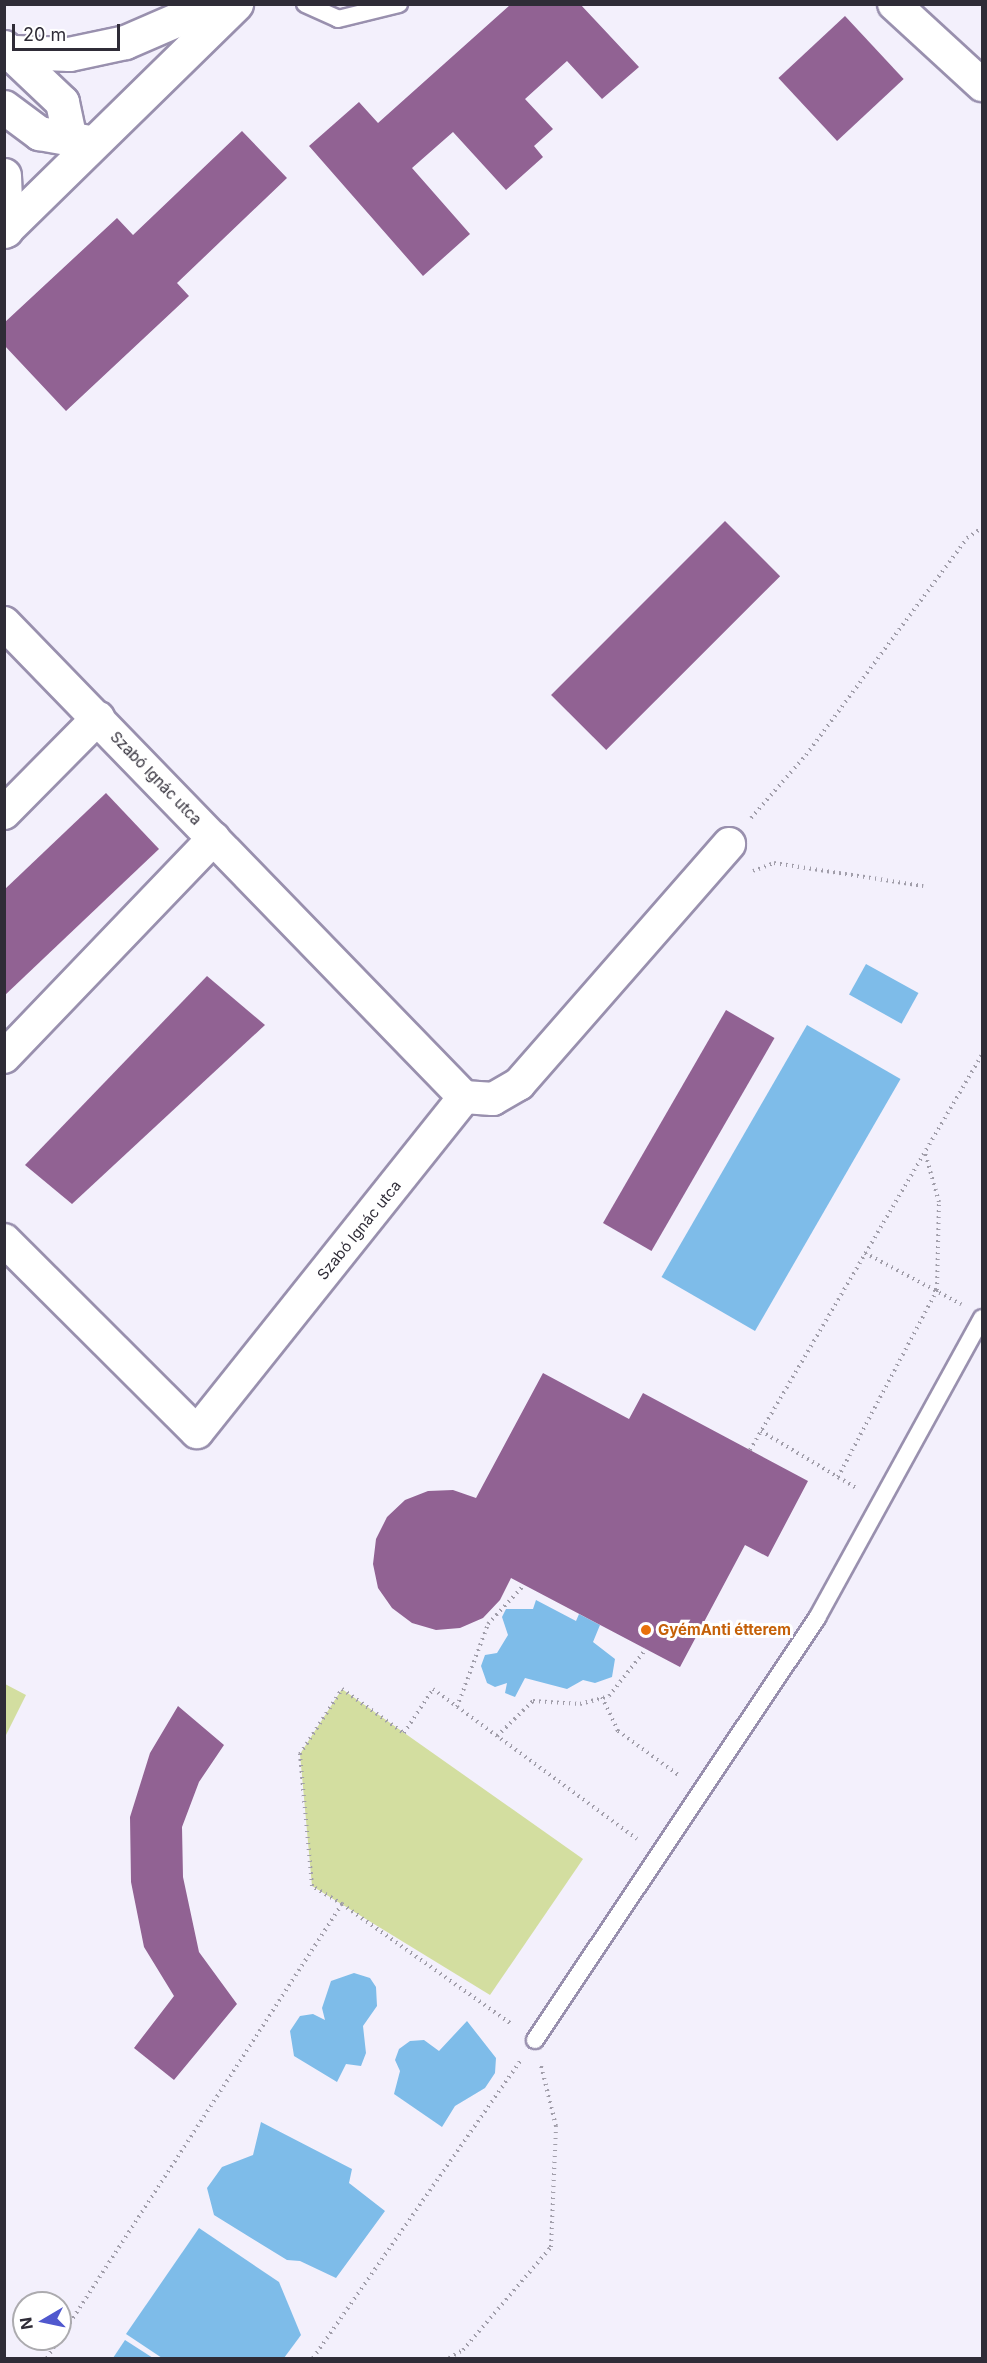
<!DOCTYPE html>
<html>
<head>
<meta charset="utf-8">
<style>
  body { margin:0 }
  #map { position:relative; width:987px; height:2363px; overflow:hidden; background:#f3f0fc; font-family:Inter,sans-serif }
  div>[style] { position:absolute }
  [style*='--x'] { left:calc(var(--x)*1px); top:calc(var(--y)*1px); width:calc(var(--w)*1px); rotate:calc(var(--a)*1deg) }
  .green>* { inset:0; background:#d3dea0 }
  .water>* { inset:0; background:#7ebce9; transform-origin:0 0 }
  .building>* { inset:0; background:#916293; transform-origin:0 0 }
  .path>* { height:4px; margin-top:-2px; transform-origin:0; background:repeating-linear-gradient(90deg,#a19eaa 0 1.5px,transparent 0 6px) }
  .roads { filter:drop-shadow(2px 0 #9990ae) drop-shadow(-2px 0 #9990ae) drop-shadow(0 2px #9990ae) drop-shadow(0 -2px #9990ae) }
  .lane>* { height:16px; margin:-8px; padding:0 8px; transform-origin:8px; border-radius:8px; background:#fff }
  .street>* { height:32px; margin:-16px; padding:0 16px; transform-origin:16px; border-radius:16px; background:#fff }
  .secondary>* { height:33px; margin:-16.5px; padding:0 16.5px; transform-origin:16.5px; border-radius:16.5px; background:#fff }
  .dots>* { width:16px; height:16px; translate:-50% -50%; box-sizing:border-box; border:3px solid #fff; border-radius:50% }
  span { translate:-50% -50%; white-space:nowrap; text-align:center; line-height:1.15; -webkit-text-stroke:6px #fff; paint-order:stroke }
  .street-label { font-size:15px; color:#2f2c37 }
  .food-label { font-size:15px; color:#c56008; font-weight:700 }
  .left { translate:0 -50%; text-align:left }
  .frame { position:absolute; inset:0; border:6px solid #2f2c37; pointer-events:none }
  .north { position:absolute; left:12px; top:2291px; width:60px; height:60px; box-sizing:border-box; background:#fff; border:2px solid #acabaf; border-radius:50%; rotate:261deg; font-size:16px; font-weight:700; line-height:24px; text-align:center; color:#2f2c37 }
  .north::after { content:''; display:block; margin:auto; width:21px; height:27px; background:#5058ce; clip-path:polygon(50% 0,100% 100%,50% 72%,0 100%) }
  .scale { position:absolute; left:12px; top:24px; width:108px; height:27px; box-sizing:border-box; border:3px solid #2f2c37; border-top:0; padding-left:8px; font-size:18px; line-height:21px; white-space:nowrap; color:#2f2c37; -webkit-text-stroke:4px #fff; paint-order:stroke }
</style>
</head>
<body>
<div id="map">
  <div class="green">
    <i style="clip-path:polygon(5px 1684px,26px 1695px,5px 1737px)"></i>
    <i style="clip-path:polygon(342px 1689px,583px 1859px,490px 1995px,312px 1886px,300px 1754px)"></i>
  </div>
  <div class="water">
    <i style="left:866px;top:964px;width:60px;height:35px;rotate:29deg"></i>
    <i style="left:807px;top:1025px;width:108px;height:291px;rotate:30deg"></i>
    <i style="clip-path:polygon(536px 1600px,576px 1621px,579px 1614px,600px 1625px,593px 1642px,615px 1659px,612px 1677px,595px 1683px,583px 1680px,567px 1689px,525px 1678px,515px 1697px,505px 1693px,507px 1683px,495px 1687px,487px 1683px,481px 1666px,485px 1655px,497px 1653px,508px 1635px,502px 1617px,506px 1609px,533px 1609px)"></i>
    <i style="clip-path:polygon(354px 1973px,370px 1978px,376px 1987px,377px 2006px,363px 2026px,366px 2053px,361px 2066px,346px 2064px,337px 2082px,294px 2056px,290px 2031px,300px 2016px,313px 2014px,325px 2020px,322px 2008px,331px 1981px)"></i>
    <i style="clip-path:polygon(467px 2021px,496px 2058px,495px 2073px,485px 2088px,455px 2106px,442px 2127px,394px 2094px,400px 2071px,395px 2060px,399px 2049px,410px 2041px,424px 2040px,439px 2051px)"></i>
    <i style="clip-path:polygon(261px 2122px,352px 2169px,349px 2183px,385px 2211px,336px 2278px,300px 2261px,287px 2260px,214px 2215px,207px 2188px,222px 2167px,253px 2155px)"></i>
    <i style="clip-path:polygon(199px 2228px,279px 2282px,301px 2335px,284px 2358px,162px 2358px,126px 2334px)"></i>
    <i style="clip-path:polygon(125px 2340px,153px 2358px,113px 2358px)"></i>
  </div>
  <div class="building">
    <i style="clip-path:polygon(511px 4px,580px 4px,639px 67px,602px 99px,567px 61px,525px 99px,553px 129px,534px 146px,543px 157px,506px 190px,453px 132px,412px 168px,470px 234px,423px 276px,309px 146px,359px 102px,378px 123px)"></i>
    <i style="left:845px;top:16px;width:86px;height:91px;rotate:47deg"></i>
    <i style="clip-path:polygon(242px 131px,287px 178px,177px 283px,189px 296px,66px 411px,4px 345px,4px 323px,117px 218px,133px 235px)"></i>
    <i style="left:725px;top:521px;width:78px;height:246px;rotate:45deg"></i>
    <i style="clip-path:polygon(106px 793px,159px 849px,4px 996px,4px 890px)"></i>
    <i style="clip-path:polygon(207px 976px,265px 1025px,72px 1204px,25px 1165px)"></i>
    <i style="left:726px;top:1010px;width:56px;height:246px;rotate:30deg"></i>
    <i style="clip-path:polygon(543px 1373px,629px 1419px,643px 1393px,808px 1481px,768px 1557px,745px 1545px,680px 1667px,511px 1578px,500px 1600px,483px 1618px,460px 1628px,436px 1630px,412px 1623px,392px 1608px,378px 1588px,373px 1564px,376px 1539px,387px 1517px,405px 1500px,428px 1491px,453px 1490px,476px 1498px)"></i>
    <i style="clip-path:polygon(178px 1706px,224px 1745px,199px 1782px,182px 1827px,183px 1877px,199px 1952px,237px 2004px,174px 2080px,134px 2048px,174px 1996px,144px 1947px,131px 1882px,130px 1817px,150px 1753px)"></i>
  </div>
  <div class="path">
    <i style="--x:751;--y:818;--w:84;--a:-48.9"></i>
    <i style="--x:806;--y:755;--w:270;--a:-53.4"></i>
    <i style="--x:967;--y:538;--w:18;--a:-34"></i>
    <i style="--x:753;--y:871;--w:22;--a:-21"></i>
    <i style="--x:774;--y:863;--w:151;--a:8.8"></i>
    <i style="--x:865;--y:1253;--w:109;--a:28"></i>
    <i style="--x:761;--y:1431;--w:113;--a:30.9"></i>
    <i style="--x:750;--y:1450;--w:458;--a:-59.6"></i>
    <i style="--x:838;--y:1477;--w:212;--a:-62.1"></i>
    <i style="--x:937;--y:1290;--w:88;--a:-88.7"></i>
    <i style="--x:939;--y:1202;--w:51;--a:-105.9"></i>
    <i style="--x:602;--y:1697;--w:38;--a:65"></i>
    <i style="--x:618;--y:1731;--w:77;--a:36"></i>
    <i style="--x:457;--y:1707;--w:89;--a:-69.5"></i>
    <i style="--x:488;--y:1624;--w:53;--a:-47.3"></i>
    <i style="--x:497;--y:1736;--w:50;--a:-44.2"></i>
    <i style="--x:533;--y:1701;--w:47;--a:3.7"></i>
    <i style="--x:580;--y:1704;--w:30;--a:-15"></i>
    <i style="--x:609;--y:1696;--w:60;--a:-51.8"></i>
    <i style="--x:342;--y:1904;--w:35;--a:-149"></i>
    <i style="--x:312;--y:1886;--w:133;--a:-95.2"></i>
    <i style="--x:300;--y:1754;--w:77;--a:-57.1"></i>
    <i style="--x:342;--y:1689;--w:76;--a:35.4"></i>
    <i style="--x:404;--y:1733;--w:53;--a:-56.6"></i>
    <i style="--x:433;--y:1689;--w:253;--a:36.3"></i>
    <i style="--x:60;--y:2338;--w:518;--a:-56.99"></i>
    <i style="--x:342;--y:1904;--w:209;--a:35.3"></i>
    <i style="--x:47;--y:2358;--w:22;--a:-58"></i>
    <i style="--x:313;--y:2358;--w:363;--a:-55.1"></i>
    <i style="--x:449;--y:2358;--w:16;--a:-30"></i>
    <i style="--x:463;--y:2350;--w:135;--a:-49.5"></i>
    <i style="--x:551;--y:2247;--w:121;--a:-87.6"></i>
    <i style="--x:556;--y:2126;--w:62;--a:-104"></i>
  </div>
  <div class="roads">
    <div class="lane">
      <i style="--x:305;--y:4;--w:36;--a:24"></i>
      <i style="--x:338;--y:19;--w:63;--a:-13.8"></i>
      <i style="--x:535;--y:2040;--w:508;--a:-56.25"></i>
      <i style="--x:817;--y:1618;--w:342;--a:-61.2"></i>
    </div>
    <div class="street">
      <i style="--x:894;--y:4;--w:120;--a:42.6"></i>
      <i style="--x:4;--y:623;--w:661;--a:45.86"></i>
      <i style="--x:4;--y:813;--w:134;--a:-45.3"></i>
      <i style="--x:4;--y:1057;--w:303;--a:-46.2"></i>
      <i style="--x:464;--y:1097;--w:29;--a:4"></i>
      <i style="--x:493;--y:1099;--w:30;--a:-30"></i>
      <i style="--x:519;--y:1084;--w:319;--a:-48.8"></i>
      <i style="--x:4;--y:1240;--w:272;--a:44.9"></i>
      <i style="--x:197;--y:1432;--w:428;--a:-51.4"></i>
    </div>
    <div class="secondary">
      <i style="--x:4;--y:47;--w:80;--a:43.5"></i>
      <i style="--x:62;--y:102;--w:38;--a:78"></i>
      <i style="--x:15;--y:52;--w:54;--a:2.1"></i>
      <i style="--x:69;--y:54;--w:57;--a:-12.1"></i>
      <i style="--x:125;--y:42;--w:96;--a:-23.4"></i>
      <i style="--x:4;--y:107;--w:44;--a:36.6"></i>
      <i style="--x:39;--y:133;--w:51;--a:10.2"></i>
      <i style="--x:4;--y:175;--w:55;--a:87.9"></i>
      <i style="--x:4;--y:231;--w:325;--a:-44.4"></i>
    </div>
  </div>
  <div class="dots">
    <i style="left:646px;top:1630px;background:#e8710a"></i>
  </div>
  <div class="street-label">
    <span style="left:156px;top:778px;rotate:46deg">Szabó Ignác utca</span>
    <span style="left:359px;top:1230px;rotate:-51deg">Szabó Ignác utca</span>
  </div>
  <div class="food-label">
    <span class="left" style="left:658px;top:1630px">GyémAnti étterem</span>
  </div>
  <div class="frame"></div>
  <div class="north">N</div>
  <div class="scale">20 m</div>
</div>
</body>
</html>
